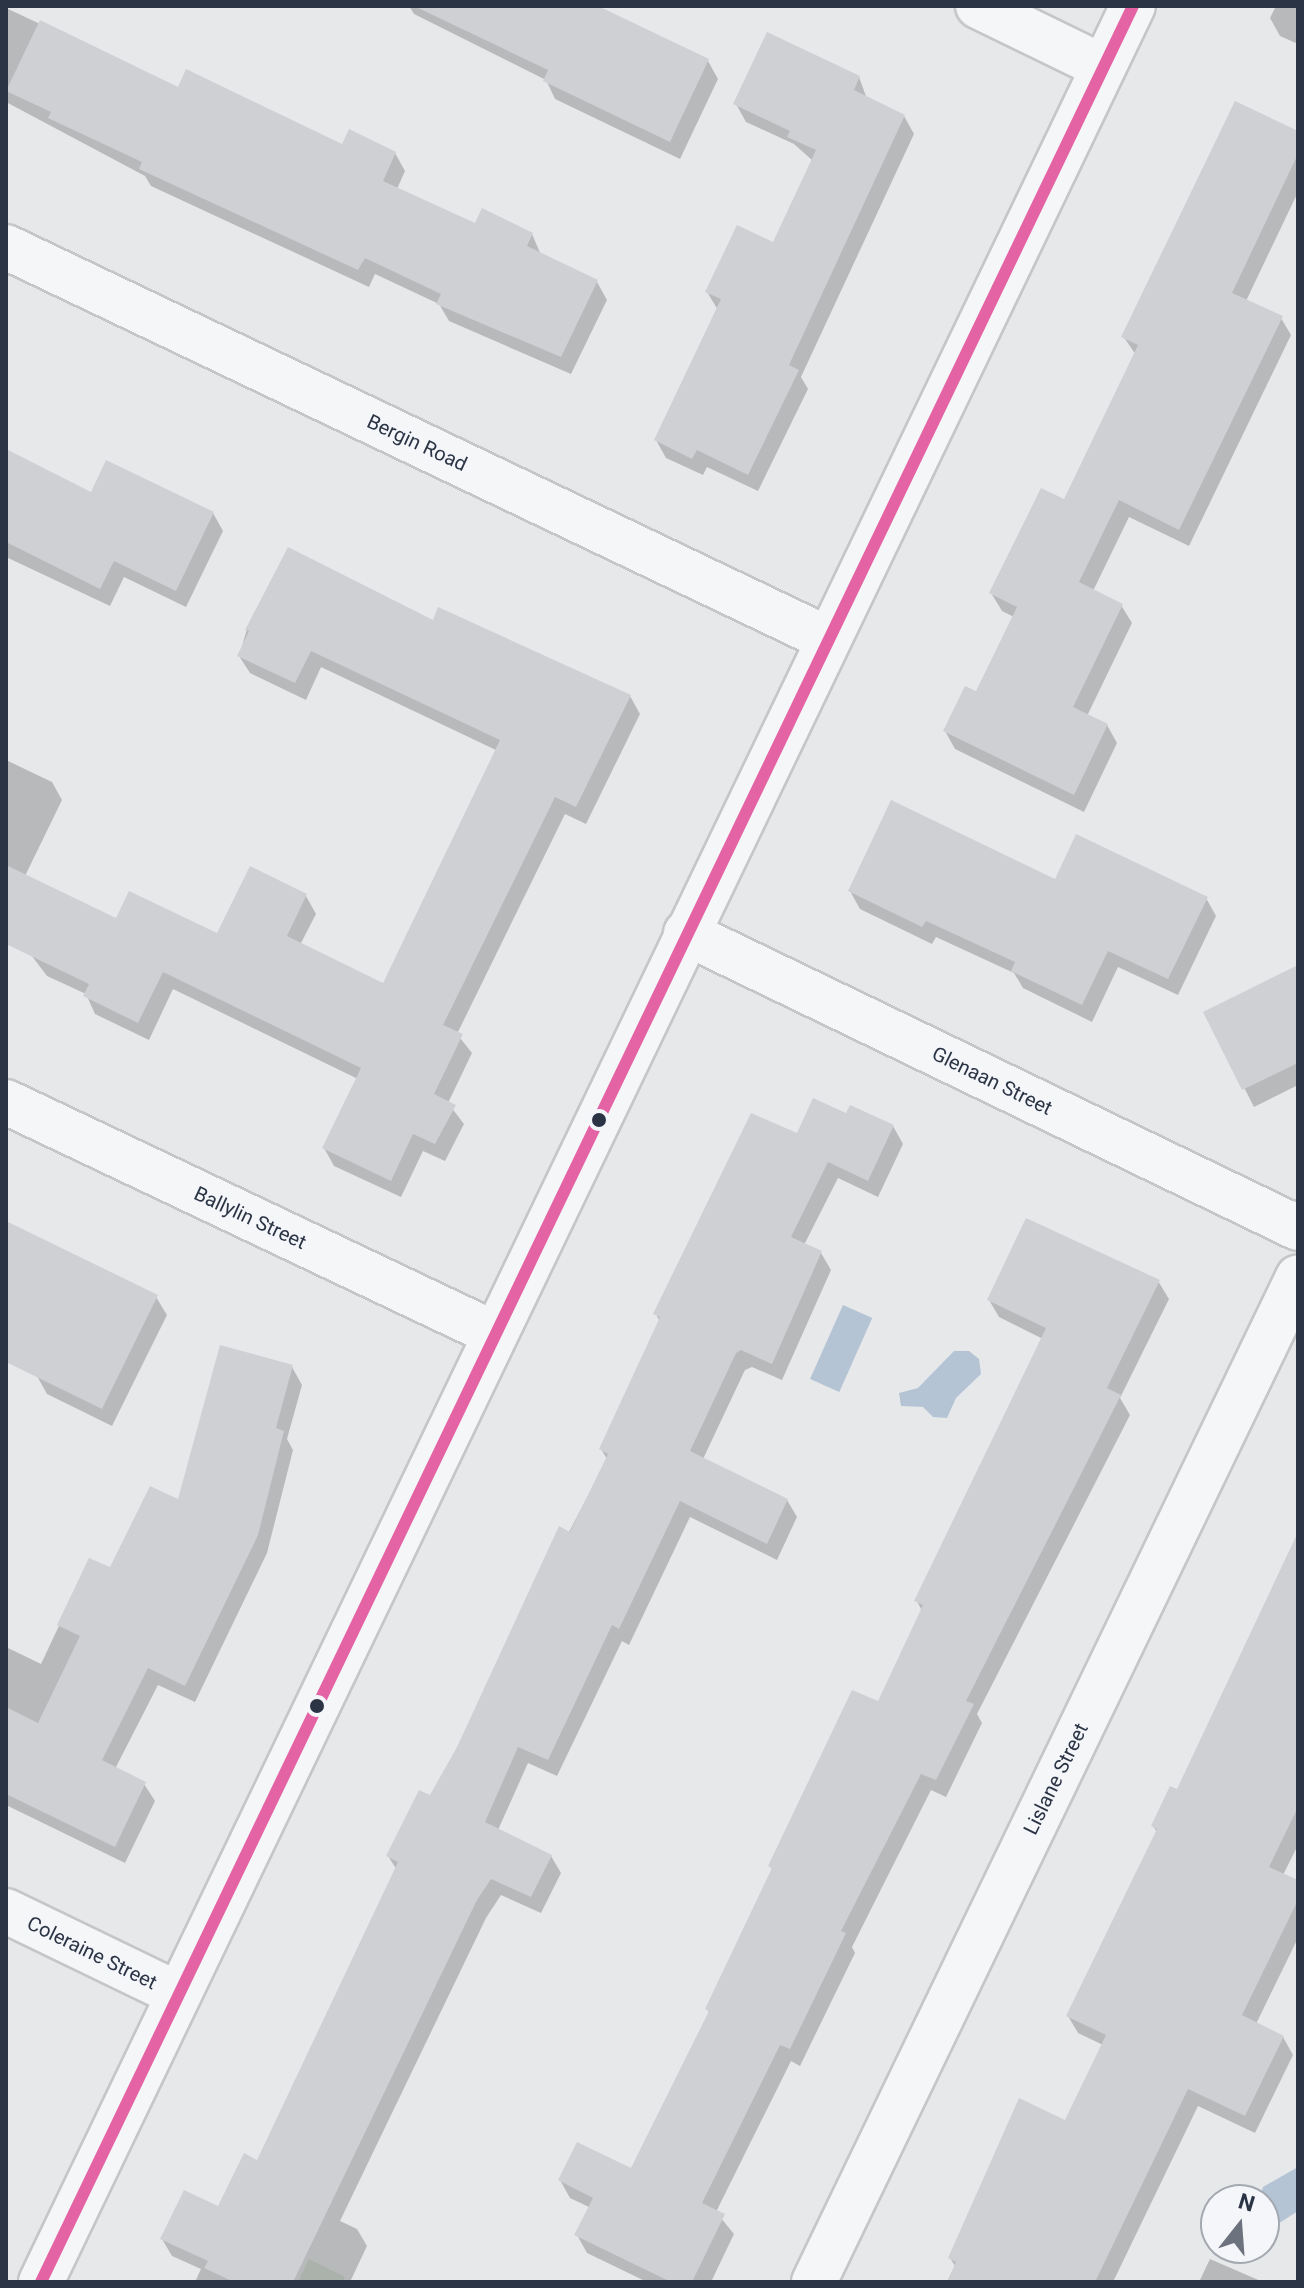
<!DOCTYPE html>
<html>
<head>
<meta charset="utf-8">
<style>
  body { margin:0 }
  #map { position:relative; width:1304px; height:2288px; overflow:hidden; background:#e6e8ea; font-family:Roboto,sans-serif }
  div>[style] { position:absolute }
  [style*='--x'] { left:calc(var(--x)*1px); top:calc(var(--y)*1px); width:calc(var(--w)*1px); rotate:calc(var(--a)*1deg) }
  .green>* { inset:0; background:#d6ded6 }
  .water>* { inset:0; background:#b4c4d5; transform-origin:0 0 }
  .shadow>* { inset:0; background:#0003 }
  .building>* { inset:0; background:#ced0d3 }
  .roads { filter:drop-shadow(2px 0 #c4c6c8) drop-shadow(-2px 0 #c4c6c8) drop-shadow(0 2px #c4c6c8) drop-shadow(0 -2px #c4c6c8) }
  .minor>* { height:44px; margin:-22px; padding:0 22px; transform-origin:22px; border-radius:22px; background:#f5f6f7 }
  .bus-1>* { height:12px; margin:-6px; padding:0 6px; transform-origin:6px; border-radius:6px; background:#e463a4 }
  .dots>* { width:22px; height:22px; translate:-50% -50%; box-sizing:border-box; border:4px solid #f4f6f9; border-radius:50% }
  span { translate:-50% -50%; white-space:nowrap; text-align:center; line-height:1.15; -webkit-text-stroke:6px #f4f6f9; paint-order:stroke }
  .street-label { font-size:20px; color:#2b3445 }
  .frame { position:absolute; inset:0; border:8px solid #2b3445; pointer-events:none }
  .north { position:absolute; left:1200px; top:2184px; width:80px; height:80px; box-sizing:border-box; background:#f4f6f9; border:2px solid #a4a8b1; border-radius:50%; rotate:17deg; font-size:22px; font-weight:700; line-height:32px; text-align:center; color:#2b3445 }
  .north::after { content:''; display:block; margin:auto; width:28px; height:36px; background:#6c737f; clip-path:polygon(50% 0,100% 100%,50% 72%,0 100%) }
</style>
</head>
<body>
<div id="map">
  <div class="green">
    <i style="clip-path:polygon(309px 2259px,345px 2277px,343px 2282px,298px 2282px)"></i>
  </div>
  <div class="water">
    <i style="left:843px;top:1305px;width:32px;height:81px;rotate:24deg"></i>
    <i style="clip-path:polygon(954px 1351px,969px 1351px,979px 1359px,981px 1374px,956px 1398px,947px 1418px,933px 1417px,923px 1407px,901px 1406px,899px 1393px,918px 1388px)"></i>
    <i style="clip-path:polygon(1298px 2167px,1298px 2211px,1281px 2222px,1268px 2222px,1264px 2200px,1259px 2200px,1263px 2187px)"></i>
  </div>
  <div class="shadow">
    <i style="clip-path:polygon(409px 6px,594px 6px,708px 61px,718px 79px,680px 159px,555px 99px,546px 80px,414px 14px)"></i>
    <i style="clip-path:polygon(1276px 6px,1298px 6px,1298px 44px,1280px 36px,1270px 18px)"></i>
    <i style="clip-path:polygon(6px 8px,179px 89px,343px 146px,395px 153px,405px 171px,397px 189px,476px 226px,532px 234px,541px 255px,597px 282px,607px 300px,571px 374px,449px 321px,439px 304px,375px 274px,369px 287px,151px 186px,145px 176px,6px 102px)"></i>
    <i style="clip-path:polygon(859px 77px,867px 99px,904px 116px,914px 134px,801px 377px,808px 389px,758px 491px,707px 467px,703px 475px,666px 458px,656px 440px,718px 310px,707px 292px,773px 244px,813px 161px,794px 144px,746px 122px,736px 104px)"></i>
    <i style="clip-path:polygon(1298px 134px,1298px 192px,1246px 301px,1281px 318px,1291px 335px,1189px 546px,1129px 517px,1093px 591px,1121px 605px,1132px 623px,1087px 716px,1107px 725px,1117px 743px,1084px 812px,955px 749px,945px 731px,976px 693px,1014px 617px,1002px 611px,991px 593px,1065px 502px,1136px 355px,1123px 336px)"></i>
    <i style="clip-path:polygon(6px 452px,92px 494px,213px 513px,223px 531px,186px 607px,124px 577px,110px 606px,6px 557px)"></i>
    <i style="clip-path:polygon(434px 622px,630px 696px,640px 714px,586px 824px,565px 814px,457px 1034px,472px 1053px,448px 1103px,464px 1124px,445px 1161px,423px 1151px,401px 1197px,334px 1166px,324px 1148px,358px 1079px,173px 989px,149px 1040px,95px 1014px,86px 994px,47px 976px,6px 922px,6px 760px,52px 782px,62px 800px,25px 876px,117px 920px,218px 936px,306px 896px,316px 914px,300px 945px,384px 986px,498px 751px,321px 667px,306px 700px,250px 673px,239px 656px,247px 629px)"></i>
    <i style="clip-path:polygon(1056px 882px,1206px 898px,1216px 916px,1178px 995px,1118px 967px,1092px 1022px,1023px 988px,1014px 973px,936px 937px,932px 944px,860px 909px,850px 891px)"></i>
    <i style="clip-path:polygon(1298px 967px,1298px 1085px,1254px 1107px,1206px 1013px)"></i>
    <i style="clip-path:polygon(847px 1115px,893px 1126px,903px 1144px,878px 1197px,838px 1178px,804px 1245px,821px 1253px,831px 1270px,782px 1380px,752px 1367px,745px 1370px,703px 1459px,787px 1500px,797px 1517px,777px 1560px,690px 1517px,629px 1645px,622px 1641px,557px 1776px,528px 1763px,498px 1830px,551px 1856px,561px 1873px,541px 1913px,501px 1895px,486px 1918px,340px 2221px,357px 2229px,367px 2246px,350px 2282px,195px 2282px,201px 2269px,172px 2256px,162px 2239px,219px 2209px,258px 2162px,397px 1870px,388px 1856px,431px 1798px,607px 1459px,601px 1449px,660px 1322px,656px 1314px,798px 1136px)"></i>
    <i style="clip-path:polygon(6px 1223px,156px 1297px,167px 1315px,112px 1426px,47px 1394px,37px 1376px,6px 1360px)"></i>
    <i style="clip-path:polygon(1158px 1281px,1169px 1299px,1120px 1398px,1130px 1415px,977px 1714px,982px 1723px,946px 1797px,931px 1790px,852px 1947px,855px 1953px,800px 2066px,791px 2061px,716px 2212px,734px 2234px,711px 2282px,647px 2282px,587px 2253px,577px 2235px,591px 2208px,570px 2198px,560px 2180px,632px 2171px,710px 2014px,707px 2009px,773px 1871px,770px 1866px,879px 1704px,922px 1611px,917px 1601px,1043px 1339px,999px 1317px,989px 1300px)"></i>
    <i style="clip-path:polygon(292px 1367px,302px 1385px,287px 1439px,293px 1450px,267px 1553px,195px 1702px,158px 1685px,115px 1769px,144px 1784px,155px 1801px,125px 1863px,6px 1805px,6px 1647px,41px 1664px,90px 1560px,111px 1570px,179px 1502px)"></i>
    <i style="clip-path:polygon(1298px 1537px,1298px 1845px,1283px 1875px,1298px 1883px,1298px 1938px,1256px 2024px,1283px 2037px,1293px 2055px,1255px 2133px,1198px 2106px,1113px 2282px,947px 2282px,955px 2266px,950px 2258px,1066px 2123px,1103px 2045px,1078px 2033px,1068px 2016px,1157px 1832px,1153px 1826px,1178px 1792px)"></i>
    <i style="clip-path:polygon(1210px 2259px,1263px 2282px,1199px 2282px)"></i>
  </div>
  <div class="building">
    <i style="clip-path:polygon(414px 6px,598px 6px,709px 59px,670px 142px,543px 81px,548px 70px)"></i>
    <i style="clip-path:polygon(40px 20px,178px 87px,186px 69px,342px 144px,349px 129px,396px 152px,383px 181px,475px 223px,482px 208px,533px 233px,527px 246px,598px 280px,561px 357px,436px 304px,441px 294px,365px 258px,358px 270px,139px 169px,142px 162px,48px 118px,51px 112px,6px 91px)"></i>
    <i style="clip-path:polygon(767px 32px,860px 76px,854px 90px,905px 115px,789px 365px,799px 370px,748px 475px,697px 450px,692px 459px,654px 440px,721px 299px,705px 292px,737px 225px,773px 242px,816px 150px,787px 137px,790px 131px,733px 104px)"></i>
    <i style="clip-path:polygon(1235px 101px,1298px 131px,1298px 154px,1232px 293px,1283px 316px,1179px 530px,1119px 500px,1079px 582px,1123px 604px,1073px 707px,1108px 724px,1074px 795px,943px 731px,965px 686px,976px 691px,1017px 607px,989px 593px,1041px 488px,1064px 499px,1138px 345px,1121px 337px)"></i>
    <i style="clip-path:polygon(6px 449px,91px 492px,106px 460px,214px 512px,176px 591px,114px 561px,100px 589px,6px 542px)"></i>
    <i style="clip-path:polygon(288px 547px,433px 620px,438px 607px,631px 695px,576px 807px,555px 797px,443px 1025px,463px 1034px,434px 1094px,456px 1105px,435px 1144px,413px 1134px,391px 1181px,322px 1148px,361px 1068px,163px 972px,138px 1023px,83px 996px,89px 984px,6px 944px,6px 865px,116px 918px,129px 891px,217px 933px,250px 866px,307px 894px,287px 936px,383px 983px,500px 740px,311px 651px,295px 683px,237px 656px,249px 631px,245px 630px)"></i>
    <i style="clip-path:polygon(891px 800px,1055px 879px,1076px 834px,1208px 897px,1168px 979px,1108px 951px,1082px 1005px,1011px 971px,1015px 962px,926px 921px,922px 927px,848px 891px)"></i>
    <i style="clip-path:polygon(1298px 965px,1298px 1063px,1242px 1090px,1203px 1012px)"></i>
    <i style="clip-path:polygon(813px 1098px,846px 1113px,850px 1105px,894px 1125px,868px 1181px,828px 1162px,791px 1237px,822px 1251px,772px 1364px,741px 1350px,736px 1353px,690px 1451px,788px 1499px,767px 1544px,680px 1501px,619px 1629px,612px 1625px,548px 1760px,518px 1747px,485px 1822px,552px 1855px,531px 1897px,491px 1879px,477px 1900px,293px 2282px,234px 2282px,204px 2268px,208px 2261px,160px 2239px,184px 2190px,218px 2206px,244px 2153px,257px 2160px,398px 1862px,386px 1856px,419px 1790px,430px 1795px,457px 1747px,559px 1526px,570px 1532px,608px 1454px,599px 1449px,660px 1317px,653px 1314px,751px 1113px,797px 1133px)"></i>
    <i style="clip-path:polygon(1026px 1218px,1160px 1280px,1107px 1388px,1121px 1395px,966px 1701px,974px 1704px,936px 1780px,921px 1774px,841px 1931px,846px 1933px,790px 2049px,780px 2045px,702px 2203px,725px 2214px,692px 2282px,671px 2282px,574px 2235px,593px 2198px,558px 2180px,577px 2142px,631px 2168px,709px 2011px,705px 2009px,772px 1868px,768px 1866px,852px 1690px,878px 1701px,923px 1605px,914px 1601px,1046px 1328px,987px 1300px)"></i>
    <i style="clip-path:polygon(6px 1221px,158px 1295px,102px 1409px,6px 1362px)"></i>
    <i style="clip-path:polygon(220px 1345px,293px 1365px,276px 1428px,284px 1431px,258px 1535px,185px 1686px,148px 1668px,102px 1760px,146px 1782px,115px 1847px,6px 1794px,6px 1707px,38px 1723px,80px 1636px,57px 1625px,89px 1558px,110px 1567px,150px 1486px,178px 1499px)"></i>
    <i style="clip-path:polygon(1298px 1532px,1298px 1807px,1269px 1867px,1298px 1880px,1298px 1900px,1242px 2015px,1284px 2036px,1245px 2116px,1188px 2089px,1095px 2282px,947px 2282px,956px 2262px,948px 2258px,1019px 2098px,1065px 2120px,1106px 2035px,1066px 2016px,1157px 1829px,1151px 1826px,1170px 1786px,1177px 1789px)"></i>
  </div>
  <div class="roads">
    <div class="minor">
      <i style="--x:978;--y:6;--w:139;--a:26"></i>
      <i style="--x:6;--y:247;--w:911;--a:25.5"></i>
      <i style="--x:686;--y:933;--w:679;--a:25.74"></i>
      <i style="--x:6;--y:1102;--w:541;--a:25.38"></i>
      <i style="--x:6;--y:1911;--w:191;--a:25.8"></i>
      <i style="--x:41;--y:2282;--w:2524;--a:-64.37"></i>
      <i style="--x:814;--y:2282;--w:1115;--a:-64.28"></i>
    </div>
  </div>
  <div class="bus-1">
    <i style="--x:41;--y:2282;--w:2524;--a:-64.37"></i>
  </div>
  <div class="dots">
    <i style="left:599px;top:1120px;background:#2b3445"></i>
    <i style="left:317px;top:1706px;background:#2b3445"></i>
  </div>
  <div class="street-label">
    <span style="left:417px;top:443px;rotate:25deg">Bergin Road</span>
    <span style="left:992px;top:1081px;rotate:26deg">Glenaan Street</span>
    <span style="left:250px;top:1218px;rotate:25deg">Ballylin Street</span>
    <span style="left:1056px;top:1779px;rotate:-64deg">Lislane Street</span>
    <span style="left:92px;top:1953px;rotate:26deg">Coleraine Street</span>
  </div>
  <div class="frame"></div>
  <div class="north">N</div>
</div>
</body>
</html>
